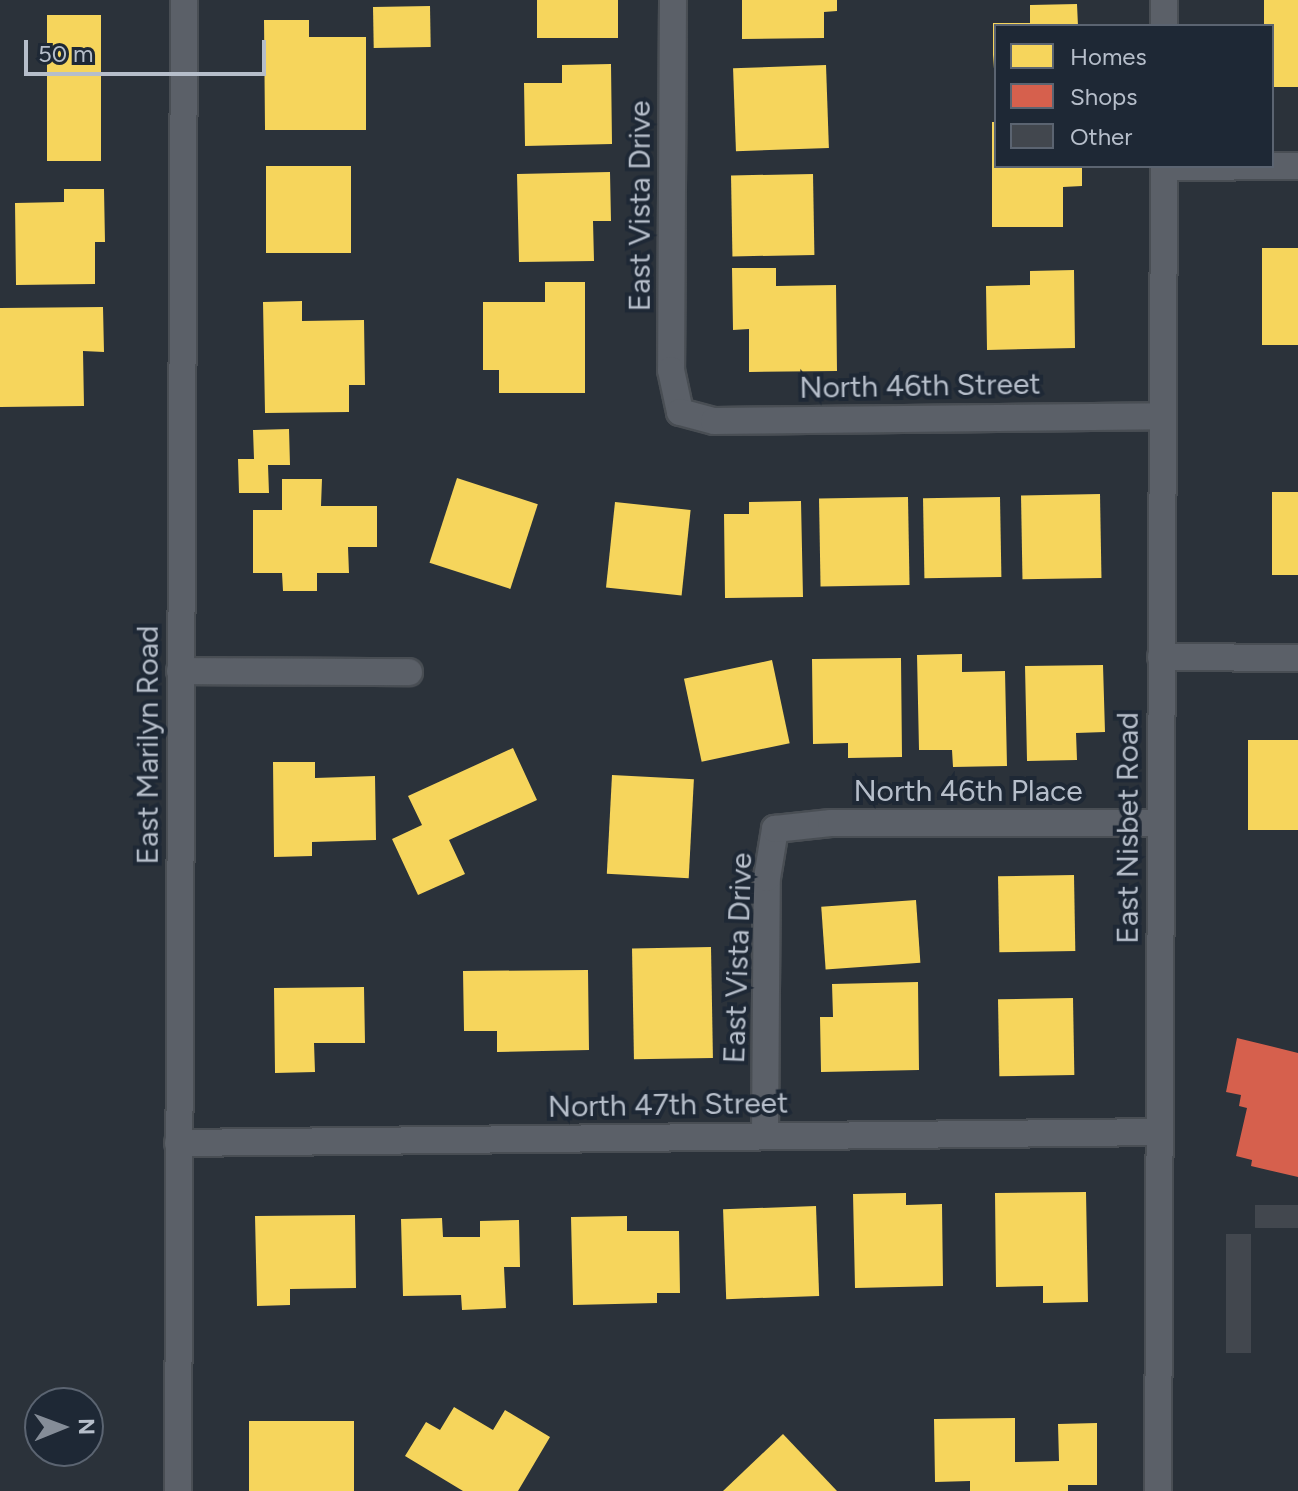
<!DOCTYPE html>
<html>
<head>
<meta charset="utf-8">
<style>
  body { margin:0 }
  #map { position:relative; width:1298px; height:1491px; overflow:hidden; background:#2b323a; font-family:Figtree,sans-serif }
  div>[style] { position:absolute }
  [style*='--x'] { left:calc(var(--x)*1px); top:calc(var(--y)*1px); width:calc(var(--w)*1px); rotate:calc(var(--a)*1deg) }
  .homes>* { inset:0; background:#f6d55c; transform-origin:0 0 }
  .shops>* { inset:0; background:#d6604d }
  .building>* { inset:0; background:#42474e; transform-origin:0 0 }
  .roads { filter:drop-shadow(2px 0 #494e54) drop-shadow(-2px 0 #494e54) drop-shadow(0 2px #494e54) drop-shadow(0 -2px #494e54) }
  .minor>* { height:26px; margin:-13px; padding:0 13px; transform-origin:13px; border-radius:13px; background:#5b6068 }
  span { translate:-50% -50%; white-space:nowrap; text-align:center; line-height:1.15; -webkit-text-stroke:8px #1e2835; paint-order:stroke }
  .street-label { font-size:30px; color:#b6beca }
  .legend { position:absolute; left:994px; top:24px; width:280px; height:144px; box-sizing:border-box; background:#1e2835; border:2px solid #5b6471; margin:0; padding:10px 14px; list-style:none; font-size:24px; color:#b6beca }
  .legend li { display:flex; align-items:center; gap:16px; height:40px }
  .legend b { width:40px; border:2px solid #5b6471 }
  .north { position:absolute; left:24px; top:1387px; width:80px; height:80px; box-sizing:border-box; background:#1e2835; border:2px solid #5b6471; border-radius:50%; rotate:89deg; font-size:22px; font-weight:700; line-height:32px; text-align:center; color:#b6beca }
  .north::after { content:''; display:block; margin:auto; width:28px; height:36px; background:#858d98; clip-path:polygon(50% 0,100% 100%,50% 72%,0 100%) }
  .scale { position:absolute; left:24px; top:40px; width:242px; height:36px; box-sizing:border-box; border:4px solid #b6beca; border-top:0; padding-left:10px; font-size:24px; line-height:28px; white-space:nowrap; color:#b6beca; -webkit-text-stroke:6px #1e2835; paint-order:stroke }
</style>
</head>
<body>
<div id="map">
  <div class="homes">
    <i style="left:537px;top:0;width:81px;height:38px"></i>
    <i style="clip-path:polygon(742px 0,837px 0,837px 11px,824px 12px,824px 38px,742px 39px)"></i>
    <i style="clip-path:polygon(1264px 0,1298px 0,1298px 87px,1272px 87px,1272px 26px,1264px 26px)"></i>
    <i style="clip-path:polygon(1077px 4px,1078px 26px,996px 26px,993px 69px,993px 23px,1030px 23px,1030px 5px)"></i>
    <i style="left:430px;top:6px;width:41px;height:57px;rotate:89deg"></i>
    <i style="left:47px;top:15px;width:54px;height:146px"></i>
    <i style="clip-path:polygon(264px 20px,309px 20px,309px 37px,366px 37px,366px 130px,265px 130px)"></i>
    <i style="clip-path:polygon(611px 64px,612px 144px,525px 146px,524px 83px,562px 83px,562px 65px)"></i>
    <i style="left:826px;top:65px;width:83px;height:93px;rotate:88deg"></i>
    <i style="clip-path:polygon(992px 122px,996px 122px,996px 166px,1082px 166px,1082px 186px,1063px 187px,1063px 227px,992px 227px)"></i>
    <i style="left:266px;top:166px;width:85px;height:87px"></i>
    <i style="clip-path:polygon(610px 172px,611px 221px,593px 221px,594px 261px,519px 262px,517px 174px)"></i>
    <i style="left:813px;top:174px;width:81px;height:82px;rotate:89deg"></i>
    <i style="clip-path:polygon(64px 189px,104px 189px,105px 242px,95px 242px,95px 284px,16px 285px,15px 203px,64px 202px)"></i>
    <i style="left:1262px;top:248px;width:36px;height:97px"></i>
    <i style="clip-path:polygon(732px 268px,776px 268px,776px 286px,836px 285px,837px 371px,749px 372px,749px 329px,733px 330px)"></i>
    <i style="clip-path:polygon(1074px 270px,1075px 348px,987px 350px,986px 286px,1030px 285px,1030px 271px)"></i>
    <i style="clip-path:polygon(545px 282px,585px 282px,585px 393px,499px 393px,499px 370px,483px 370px,483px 302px,545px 302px)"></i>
    <i style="clip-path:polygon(302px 301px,302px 321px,364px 320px,365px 385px,349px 385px,349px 412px,265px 413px,263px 302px)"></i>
    <i style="clip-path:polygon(103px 307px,104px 352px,83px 351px,84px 406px,0 407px,0 308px)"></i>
    <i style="clip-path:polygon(289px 429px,290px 465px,268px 465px,269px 493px,239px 493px,238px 459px,254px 459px,253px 430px)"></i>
    <i style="left:457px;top:478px;width:85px;height:89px;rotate:18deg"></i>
    <i style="clip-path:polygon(282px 479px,322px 479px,321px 506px,377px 506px,377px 547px,348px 547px,349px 573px,317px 573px,317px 591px,283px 591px,282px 573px,253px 573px,253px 510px,282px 510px)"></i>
    <i style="left:1272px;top:492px;width:26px;height:83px"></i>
    <i style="left:1100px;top:494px;width:84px;height:79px;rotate:89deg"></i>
    <i style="left:908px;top:497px;width:88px;height:89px;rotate:89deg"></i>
    <i style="left:1000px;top:497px;width:80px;height:77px;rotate:89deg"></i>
    <i style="clip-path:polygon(801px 501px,803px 597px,725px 598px,724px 514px,749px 514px,749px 502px)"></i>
    <i style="left:615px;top:502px;width:76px;height:86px;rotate:6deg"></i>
    <i style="clip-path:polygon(962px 654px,962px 672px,1005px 671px,1007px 766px,953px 767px,952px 750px,919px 750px,917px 655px)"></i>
    <i style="clip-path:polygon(901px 658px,902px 757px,848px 758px,848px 743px,813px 744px,812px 659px)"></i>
    <i style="left:772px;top:660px;width:85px;height:90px;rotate:78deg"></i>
    <i style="clip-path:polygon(1103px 665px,1105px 732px,1076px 733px,1077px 760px,1027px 761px,1025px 666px)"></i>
    <i style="left:1248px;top:740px;width:50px;height:90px"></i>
    <i style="clip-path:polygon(513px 748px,537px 800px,449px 840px,465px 874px,418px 895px,392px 839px,422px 825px,408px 796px)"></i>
    <i style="clip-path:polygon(273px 762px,315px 762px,315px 778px,375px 776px,376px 840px,312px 842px,312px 856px,274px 857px)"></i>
    <i style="left:612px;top:775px;width:82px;height:99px;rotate:3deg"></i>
    <i style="left:1074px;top:875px;width:76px;height:76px;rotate:89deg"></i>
    <i style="left:916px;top:900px;width:63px;height:95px;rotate:86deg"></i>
    <i style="left:711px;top:947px;width:111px;height:79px;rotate:89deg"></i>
    <i style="clip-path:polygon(588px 970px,589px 1050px,497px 1052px,497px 1031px,464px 1031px,463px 971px)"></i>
    <i style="clip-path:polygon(918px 982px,919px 1070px,821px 1072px,820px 1017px,833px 1017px,832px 984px)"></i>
    <i style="clip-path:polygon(364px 987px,365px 1043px,314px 1043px,315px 1072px,275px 1073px,274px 988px)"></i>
    <i style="left:1073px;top:998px;width:77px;height:75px;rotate:89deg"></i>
    <i style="clip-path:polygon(1086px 1192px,1088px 1302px,1043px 1303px,1043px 1286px,996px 1287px,995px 1193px)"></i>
    <i style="clip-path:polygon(906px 1193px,906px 1205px,942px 1204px,943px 1286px,855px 1288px,853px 1194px)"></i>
    <i style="left:816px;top:1206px;width:90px;height:93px;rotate:88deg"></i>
    <i style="clip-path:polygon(355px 1215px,356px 1288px,290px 1289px,290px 1305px,257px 1306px,255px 1216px)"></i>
    <i style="clip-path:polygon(627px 1216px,627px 1231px,679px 1231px,680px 1293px,657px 1293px,657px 1303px,573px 1305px,571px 1217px)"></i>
    <i style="clip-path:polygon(442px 1218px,443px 1237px,480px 1237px,480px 1221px,519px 1220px,520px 1267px,504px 1267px,506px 1308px,462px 1310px,461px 1295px,403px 1296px,401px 1219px)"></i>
    <i style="clip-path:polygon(454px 1407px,493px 1430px,505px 1410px,550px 1437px,518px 1491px,463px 1491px,405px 1456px,426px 1422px,440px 1430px)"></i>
    <i style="clip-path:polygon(1015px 1418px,1015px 1462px,1059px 1461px,1058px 1424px,1097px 1423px,1097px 1485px,1068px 1485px,1068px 1491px,970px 1491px,970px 1481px,935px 1482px,934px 1419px)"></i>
    <i style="left:354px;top:1421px;width:70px;height:105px;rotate:90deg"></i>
    <i style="clip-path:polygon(783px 1434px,837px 1491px,723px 1491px)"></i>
  </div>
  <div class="shops">
    <i style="clip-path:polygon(1237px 1038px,1298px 1053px,1298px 1177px,1251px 1166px,1252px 1160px,1236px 1156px,1247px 1108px,1239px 1106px,1241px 1095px,1226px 1092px)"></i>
  </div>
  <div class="building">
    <i style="left:1298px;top:1205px;width:23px;height:43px;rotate:90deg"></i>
    <i style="left:1226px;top:1234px;width:25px;height:119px"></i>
  </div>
  <div class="roads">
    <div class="minor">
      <i style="--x:673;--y:0;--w:370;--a:90.3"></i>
      <i style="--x:671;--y:370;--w:43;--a:77.9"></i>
      <i style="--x:680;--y:412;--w:35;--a:15"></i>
      <i style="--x:714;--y:421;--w:449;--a:-0.6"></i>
      <i style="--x:1164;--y:26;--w:26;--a:-90"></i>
      <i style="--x:1164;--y:167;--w:134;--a:-0.4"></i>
      <i style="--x:1161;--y:657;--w:137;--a:0.4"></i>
      <i style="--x:180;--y:671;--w:229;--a:0.3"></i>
      <i style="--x:765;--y:1136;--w:258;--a:-89.6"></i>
      <i style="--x:767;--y:878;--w:50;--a:-80.7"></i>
      <i style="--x:775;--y:829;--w:56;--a:-6.1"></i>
      <i style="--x:831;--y:823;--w:329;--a:0"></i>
      <i style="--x:178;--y:1143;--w:981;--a:-0.64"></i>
      <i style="--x:178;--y:1491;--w:1491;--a:-89.77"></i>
      <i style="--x:1158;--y:1491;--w:1325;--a:-89.74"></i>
    </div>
  </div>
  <div class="street-label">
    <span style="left:640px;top:206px;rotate:-90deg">East Vista Drive</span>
    <span style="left:920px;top:386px;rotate:-1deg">North 46th Street</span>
    <span style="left:148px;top:745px;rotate:-90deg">East Marilyn Road</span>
    <span style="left:968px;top:791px">North 46th Place</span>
    <span style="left:1128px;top:828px;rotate:-90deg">East Nisbet Road</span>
    <span style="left:738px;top:958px;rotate:-88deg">East Vista Drive</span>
    <span style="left:668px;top:1105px;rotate:-1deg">North 47th Street</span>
  </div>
  <ul class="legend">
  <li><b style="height:22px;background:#f6d55c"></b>Homes</li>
  <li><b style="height:22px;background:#d6604d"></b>Shops</li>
  <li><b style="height:22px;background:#42474e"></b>Other</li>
  </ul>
  <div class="north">N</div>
  <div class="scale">50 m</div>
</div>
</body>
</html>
